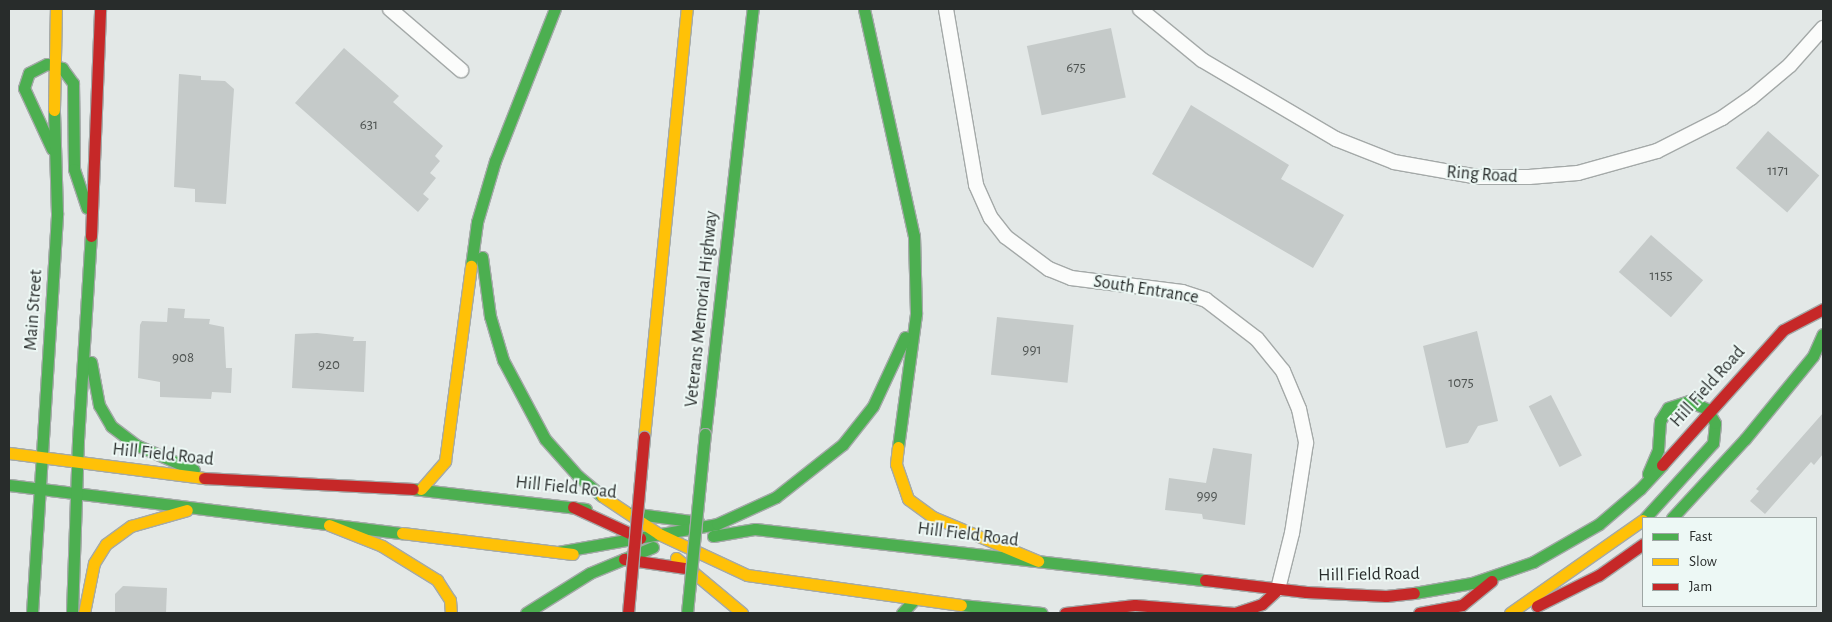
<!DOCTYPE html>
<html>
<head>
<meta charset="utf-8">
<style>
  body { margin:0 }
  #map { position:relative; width:1832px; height:622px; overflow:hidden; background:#e3e8e7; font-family:"Alegreya Sans",sans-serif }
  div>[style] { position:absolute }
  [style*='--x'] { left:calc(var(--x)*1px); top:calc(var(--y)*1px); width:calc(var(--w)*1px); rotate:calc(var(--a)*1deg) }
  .building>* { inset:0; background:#c5cac9; transform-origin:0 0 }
  .roads { filter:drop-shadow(1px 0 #a4a9a8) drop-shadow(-1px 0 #a4a9a8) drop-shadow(0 1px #a4a9a8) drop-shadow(0 -1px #a4a9a8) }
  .street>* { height:14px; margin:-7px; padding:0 7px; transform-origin:7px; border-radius:7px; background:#fbfcfb }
  .fast>* { height:11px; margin:-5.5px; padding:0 5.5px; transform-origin:5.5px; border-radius:5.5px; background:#4caf50 }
  .slow>* { height:11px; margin:-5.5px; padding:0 5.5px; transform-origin:5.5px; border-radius:5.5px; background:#ffc107 }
  .jam>* { height:11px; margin:-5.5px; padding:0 5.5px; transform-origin:5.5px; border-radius:5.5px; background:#c62828 }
  .bridges { filter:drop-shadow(1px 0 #a4a9a8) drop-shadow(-1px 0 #a4a9a8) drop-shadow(0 1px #a4a9a8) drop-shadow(0 -1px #a4a9a8) }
  .fast-bridge>* { height:11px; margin:-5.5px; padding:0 5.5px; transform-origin:5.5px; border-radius:5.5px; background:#4caf50 }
  .jam-bridge>* { height:11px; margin:-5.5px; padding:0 5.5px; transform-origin:5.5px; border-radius:5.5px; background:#c62828 }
  span { translate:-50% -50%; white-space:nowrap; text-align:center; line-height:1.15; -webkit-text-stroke:4px #edf8f5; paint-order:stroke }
  .number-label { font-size:15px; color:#4f5452 }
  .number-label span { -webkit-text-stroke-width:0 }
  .street-label { font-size:18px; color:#282c2b }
  .frame { position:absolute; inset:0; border:10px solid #282c2b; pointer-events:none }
  .legend { position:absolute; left:1642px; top:517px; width:175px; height:90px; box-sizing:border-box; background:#edf8f5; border:1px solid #9ea6a4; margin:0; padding:6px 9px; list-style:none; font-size:15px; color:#282c2b }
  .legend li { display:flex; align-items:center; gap:10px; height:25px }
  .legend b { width:25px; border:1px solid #9ea6a4 }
</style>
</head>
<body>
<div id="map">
  <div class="building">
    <i style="left:1111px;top:28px;width:71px;height:86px;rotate:78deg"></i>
    <i style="clip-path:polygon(344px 48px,399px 96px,393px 102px,443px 146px,435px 156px,440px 161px,430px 173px,436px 178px,423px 194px,429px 199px,418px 212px,295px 103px)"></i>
    <i style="clip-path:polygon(179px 74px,201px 76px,201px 80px,225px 81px,234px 89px,226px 204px,195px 202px,195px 189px,174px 187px)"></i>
    <i style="clip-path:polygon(1191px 105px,1289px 165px,1281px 179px,1344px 215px,1313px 268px,1152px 174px)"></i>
    <i style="left:1768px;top:131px;width:68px;height:49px;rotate:41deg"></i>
    <i style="left:1651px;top:235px;width:69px;height:49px;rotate:41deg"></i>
    <i style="clip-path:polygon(168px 308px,185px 309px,184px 318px,210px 319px,209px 324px,224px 327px,226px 368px,232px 368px,231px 393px,212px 392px,211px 399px,160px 397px,160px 382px,138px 378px,140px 325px,142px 321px,167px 322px)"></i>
    <i style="left:997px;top:317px;width:77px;height:58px;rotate:6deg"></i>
    <i style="clip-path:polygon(1477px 331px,1498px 421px,1478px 426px,1468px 443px,1446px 448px,1423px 346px)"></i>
    <i style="clip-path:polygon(317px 333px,354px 337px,353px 341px,366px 341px,364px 392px,292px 388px,295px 334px)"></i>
    <i style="left:1551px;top:395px;width:68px;height:25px;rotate:63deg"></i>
    <i style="clip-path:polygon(1823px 413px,1823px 454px,1814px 465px,1811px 462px,1765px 514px,1750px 501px,1759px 491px,1756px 489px)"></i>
    <i style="clip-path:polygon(1213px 448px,1252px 454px,1245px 525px,1203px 519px,1202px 514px,1165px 510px,1169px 478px,1206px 483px)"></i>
    <i style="clip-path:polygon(123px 586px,167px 588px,166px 613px,115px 613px,115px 594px)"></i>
  </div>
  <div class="roads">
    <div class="street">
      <i style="--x:390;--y:9;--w:94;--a:40.7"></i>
      <i style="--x:946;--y:9;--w:179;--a:80.3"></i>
      <i style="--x:976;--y:185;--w:36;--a:66"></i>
      <i style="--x:991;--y:218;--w:24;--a:52"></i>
      <i style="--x:1006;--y:237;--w:54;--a:36.7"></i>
      <i style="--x:1049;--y:269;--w:24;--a:22"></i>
      <i style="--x:1071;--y:278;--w:112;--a:7.2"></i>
      <i style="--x:1182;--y:292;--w:25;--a:18"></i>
      <i style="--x:1206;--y:300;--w:64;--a:37.4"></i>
      <i style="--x:1257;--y:339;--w:41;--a:50.9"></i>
      <i style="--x:1283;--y:371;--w:41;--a:67.2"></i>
      <i style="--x:1299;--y:409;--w:35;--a:78"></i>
      <i style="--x:1306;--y:443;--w:91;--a:98.8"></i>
      <i style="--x:1292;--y:533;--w:58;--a:104"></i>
      <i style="--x:1140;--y:9;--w:80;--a:39.4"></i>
      <i style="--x:1202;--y:60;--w:156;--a:30.5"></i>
      <i style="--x:1336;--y:139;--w:62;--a:21.6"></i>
      <i style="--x:1394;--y:162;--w:85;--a:10.1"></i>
      <i style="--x:1478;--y:177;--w:51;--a:0"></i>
      <i style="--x:1529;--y:177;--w:49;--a:-4.7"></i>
      <i style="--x:1578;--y:173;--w:82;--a:-15.6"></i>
      <i style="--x:1657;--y:151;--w:73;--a:-26.9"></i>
      <i style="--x:1722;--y:118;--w:35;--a:-35"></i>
      <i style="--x:1751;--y:98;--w:51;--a:-40.2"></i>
      <i style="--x:1790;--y:65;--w:50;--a:-48.3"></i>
    </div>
    <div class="fast">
      <i style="--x:864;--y:9;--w:232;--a:77.6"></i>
      <i style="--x:914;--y:236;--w:78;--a:88.5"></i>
      <i style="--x:916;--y:314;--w:134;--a:97.7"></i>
      <i style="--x:52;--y:149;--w:67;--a:-114.7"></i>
      <i style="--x:24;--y:88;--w:16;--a:-72"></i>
      <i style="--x:29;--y:73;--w:20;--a:-27"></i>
      <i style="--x:47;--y:64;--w:16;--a:15"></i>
      <i style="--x:62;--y:68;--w:19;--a:54"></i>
      <i style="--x:73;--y:83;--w:86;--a:89.3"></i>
      <i style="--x:74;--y:169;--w:41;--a:71.6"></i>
      <i style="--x:482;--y:257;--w:60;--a:82.3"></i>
      <i style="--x:490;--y:316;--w:46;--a:73.5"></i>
      <i style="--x:503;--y:360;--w:89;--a:62"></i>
      <i style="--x:545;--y:439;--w:50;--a:48.3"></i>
      <i style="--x:578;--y:476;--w:31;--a:40"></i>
      <i style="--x:471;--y:266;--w:44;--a:-82.2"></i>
      <i style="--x:477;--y:222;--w:64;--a:-73.6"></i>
      <i style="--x:495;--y:161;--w:163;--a:-68.5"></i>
      <i style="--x:91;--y:362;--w:44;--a:79.5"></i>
      <i style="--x:99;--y:405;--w:24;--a:60"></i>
      <i style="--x:111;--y:426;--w:31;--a:37"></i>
      <i style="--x:136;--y:445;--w:63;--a:23.3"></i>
      <i style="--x:705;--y:434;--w:428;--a:-83.6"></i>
      <i style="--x:9;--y:485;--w:396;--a:7"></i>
      <i style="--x:413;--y:489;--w:174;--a:6.6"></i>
      <i style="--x:630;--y:513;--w:69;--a:7.5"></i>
      <i style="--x:1645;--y:518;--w:101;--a:-47.8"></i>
      <i style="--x:1713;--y:443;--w:20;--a:-84"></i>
      <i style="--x:1715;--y:423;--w:16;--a:-120"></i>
      <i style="--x:1707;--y:409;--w:20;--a:-156"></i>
      <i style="--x:1689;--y:401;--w:22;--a:162"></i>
      <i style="--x:1668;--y:408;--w:15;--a:122"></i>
      <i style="--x:1660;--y:421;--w:29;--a:94"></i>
      <i style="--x:1658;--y:450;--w:26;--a:113"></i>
      <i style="--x:1672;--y:518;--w:108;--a:-47.3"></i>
      <i style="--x:1745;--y:439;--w:107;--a:-50.7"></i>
      <i style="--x:1813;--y:356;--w:24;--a:-66"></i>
      <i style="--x:755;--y:529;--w:453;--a:6.5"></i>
      <i style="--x:713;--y:536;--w:43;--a:-9.5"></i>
      <i style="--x:558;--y:552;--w:161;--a:-10"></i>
      <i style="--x:717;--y:524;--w:65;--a:-24.6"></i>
      <i style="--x:776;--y:497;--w:85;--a:-38.3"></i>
      <i style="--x:843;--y:444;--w:48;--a:-51.7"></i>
      <i style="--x:873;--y:406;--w:76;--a:-65.1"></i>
      <i style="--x:1414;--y:593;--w:59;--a:-9.8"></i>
      <i style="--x:1472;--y:583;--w:65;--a:-19"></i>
      <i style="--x:1533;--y:562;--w:76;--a:-29.9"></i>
      <i style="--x:1599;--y:524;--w:54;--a:-40.5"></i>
      <i style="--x:1640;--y:489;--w:33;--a:-47"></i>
      <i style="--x:961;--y:605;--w:81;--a:5.6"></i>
      <i style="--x:32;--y:613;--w:401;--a:-86.4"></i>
      <i style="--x:57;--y:213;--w:103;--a:-91.7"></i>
      <i style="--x:72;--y:613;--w:173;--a:-88"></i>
      <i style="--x:78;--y:440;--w:204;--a:-86.4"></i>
      <i style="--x:526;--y:613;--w:75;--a:-32"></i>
      <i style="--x:590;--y:573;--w:68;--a:-22.4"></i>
      <i style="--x:902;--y:613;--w:18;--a:-47"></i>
    </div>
    <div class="slow">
      <i style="--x:54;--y:110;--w:101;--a:-88.9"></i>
      <i style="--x:644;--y:437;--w:430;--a:-84.3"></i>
      <i style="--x:898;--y:447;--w:17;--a:97"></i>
      <i style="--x:896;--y:464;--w:37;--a:71"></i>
      <i style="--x:908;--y:499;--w:31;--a:36"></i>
      <i style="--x:933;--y:517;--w:114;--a:22.7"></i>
      <i style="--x:9;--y:453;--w:197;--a:7.3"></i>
      <i style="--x:421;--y:489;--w:37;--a:-49"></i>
      <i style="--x:445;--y:461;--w:197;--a:-82.4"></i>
      <i style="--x:602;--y:496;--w:69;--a:33.7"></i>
      <i style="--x:659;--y:534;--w:97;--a:25"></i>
      <i style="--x:329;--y:525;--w:57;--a:21.6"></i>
      <i style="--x:382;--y:546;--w:65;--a:31.7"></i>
      <i style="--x:437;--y:580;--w:24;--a:57"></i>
      <i style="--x:450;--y:600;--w:13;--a:86"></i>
      <i style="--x:402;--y:533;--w:172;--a:7"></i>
      <i style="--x:676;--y:558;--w:86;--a:39.8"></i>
      <i style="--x:747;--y:575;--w:216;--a:8"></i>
      <i style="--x:84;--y:613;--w:51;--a:-78.7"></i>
      <i style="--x:94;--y:563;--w:22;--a:-58"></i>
      <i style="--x:106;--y:544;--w:31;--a:-36"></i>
      <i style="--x:131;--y:526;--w:58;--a:-15.9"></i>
      <i style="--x:1510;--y:613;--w:162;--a:-35"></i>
    </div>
    <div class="jam">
      <i style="--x:91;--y:236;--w:227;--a:-87.7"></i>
      <i style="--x:1662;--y:465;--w:181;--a:-48.1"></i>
      <i style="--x:1783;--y:330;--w:45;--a:-27.7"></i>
      <i style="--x:204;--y:478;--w:209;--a:3"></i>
      <i style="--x:573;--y:507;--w:74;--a:24.8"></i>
      <i style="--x:624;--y:559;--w:69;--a:8.4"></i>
      <i style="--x:1205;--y:580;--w:102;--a:6.8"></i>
      <i style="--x:1306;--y:592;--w:80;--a:2.9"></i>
      <i style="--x:1386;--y:596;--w:28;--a:-6"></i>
      <i style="--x:1537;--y:606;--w:69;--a:-26.6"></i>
      <i style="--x:1599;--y:575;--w:54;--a:-35.2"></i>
      <i style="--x:1065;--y:613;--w:70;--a:-6.5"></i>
      <i style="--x:1135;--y:605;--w:100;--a:4.6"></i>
      <i style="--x:1235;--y:613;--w:28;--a:-18"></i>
      <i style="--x:1262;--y:604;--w:22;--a:-43"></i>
      <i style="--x:1419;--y:613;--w:44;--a:-10.5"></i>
      <i style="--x:1462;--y:605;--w:38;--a:-39"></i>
    </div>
  </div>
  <div class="bridges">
    <div class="fast-bridge">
      <i style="--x:687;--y:613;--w:180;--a:-84.3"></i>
    </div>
    <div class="jam-bridge">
      <i style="--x:628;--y:613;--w:177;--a:-84.8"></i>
    </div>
  </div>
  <div class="number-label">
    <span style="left:1076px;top:68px">675</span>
    <span style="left:369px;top:125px">631</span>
    <span style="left:1778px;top:171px">1171</span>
    <span style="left:1661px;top:276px">1155</span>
    <span style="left:1032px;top:350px">991</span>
    <span style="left:183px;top:358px">908</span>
    <span style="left:329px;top:365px">920</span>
    <span style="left:1461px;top:383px">1075</span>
    <span style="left:1207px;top:496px">999</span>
  </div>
  <div class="street-label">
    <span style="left:1482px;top:175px;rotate:4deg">Ring Road</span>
    <span style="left:1146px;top:290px;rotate:9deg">South Entrance</span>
    <span style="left:702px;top:309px;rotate:-84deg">Veterans Memorial Highway</span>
    <span style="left:34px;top:310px;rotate:-86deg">Main Street</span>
    <span style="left:1708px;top:387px;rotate:-48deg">Hill Field Road</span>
    <span style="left:163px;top:455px;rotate:6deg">Hill Field Road</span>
    <span style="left:566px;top:488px;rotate:6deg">Hill Field Road</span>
    <span style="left:968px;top:535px;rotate:7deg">Hill Field Road</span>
    <span style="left:1369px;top:575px;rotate:-1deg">Hill Field Road</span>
  </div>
  <div class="frame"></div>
  <ul class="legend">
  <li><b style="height:6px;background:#4caf50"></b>Fast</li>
  <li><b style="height:6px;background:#ffc107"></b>Slow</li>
  <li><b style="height:6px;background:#c62828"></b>Jam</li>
  </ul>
</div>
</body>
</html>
